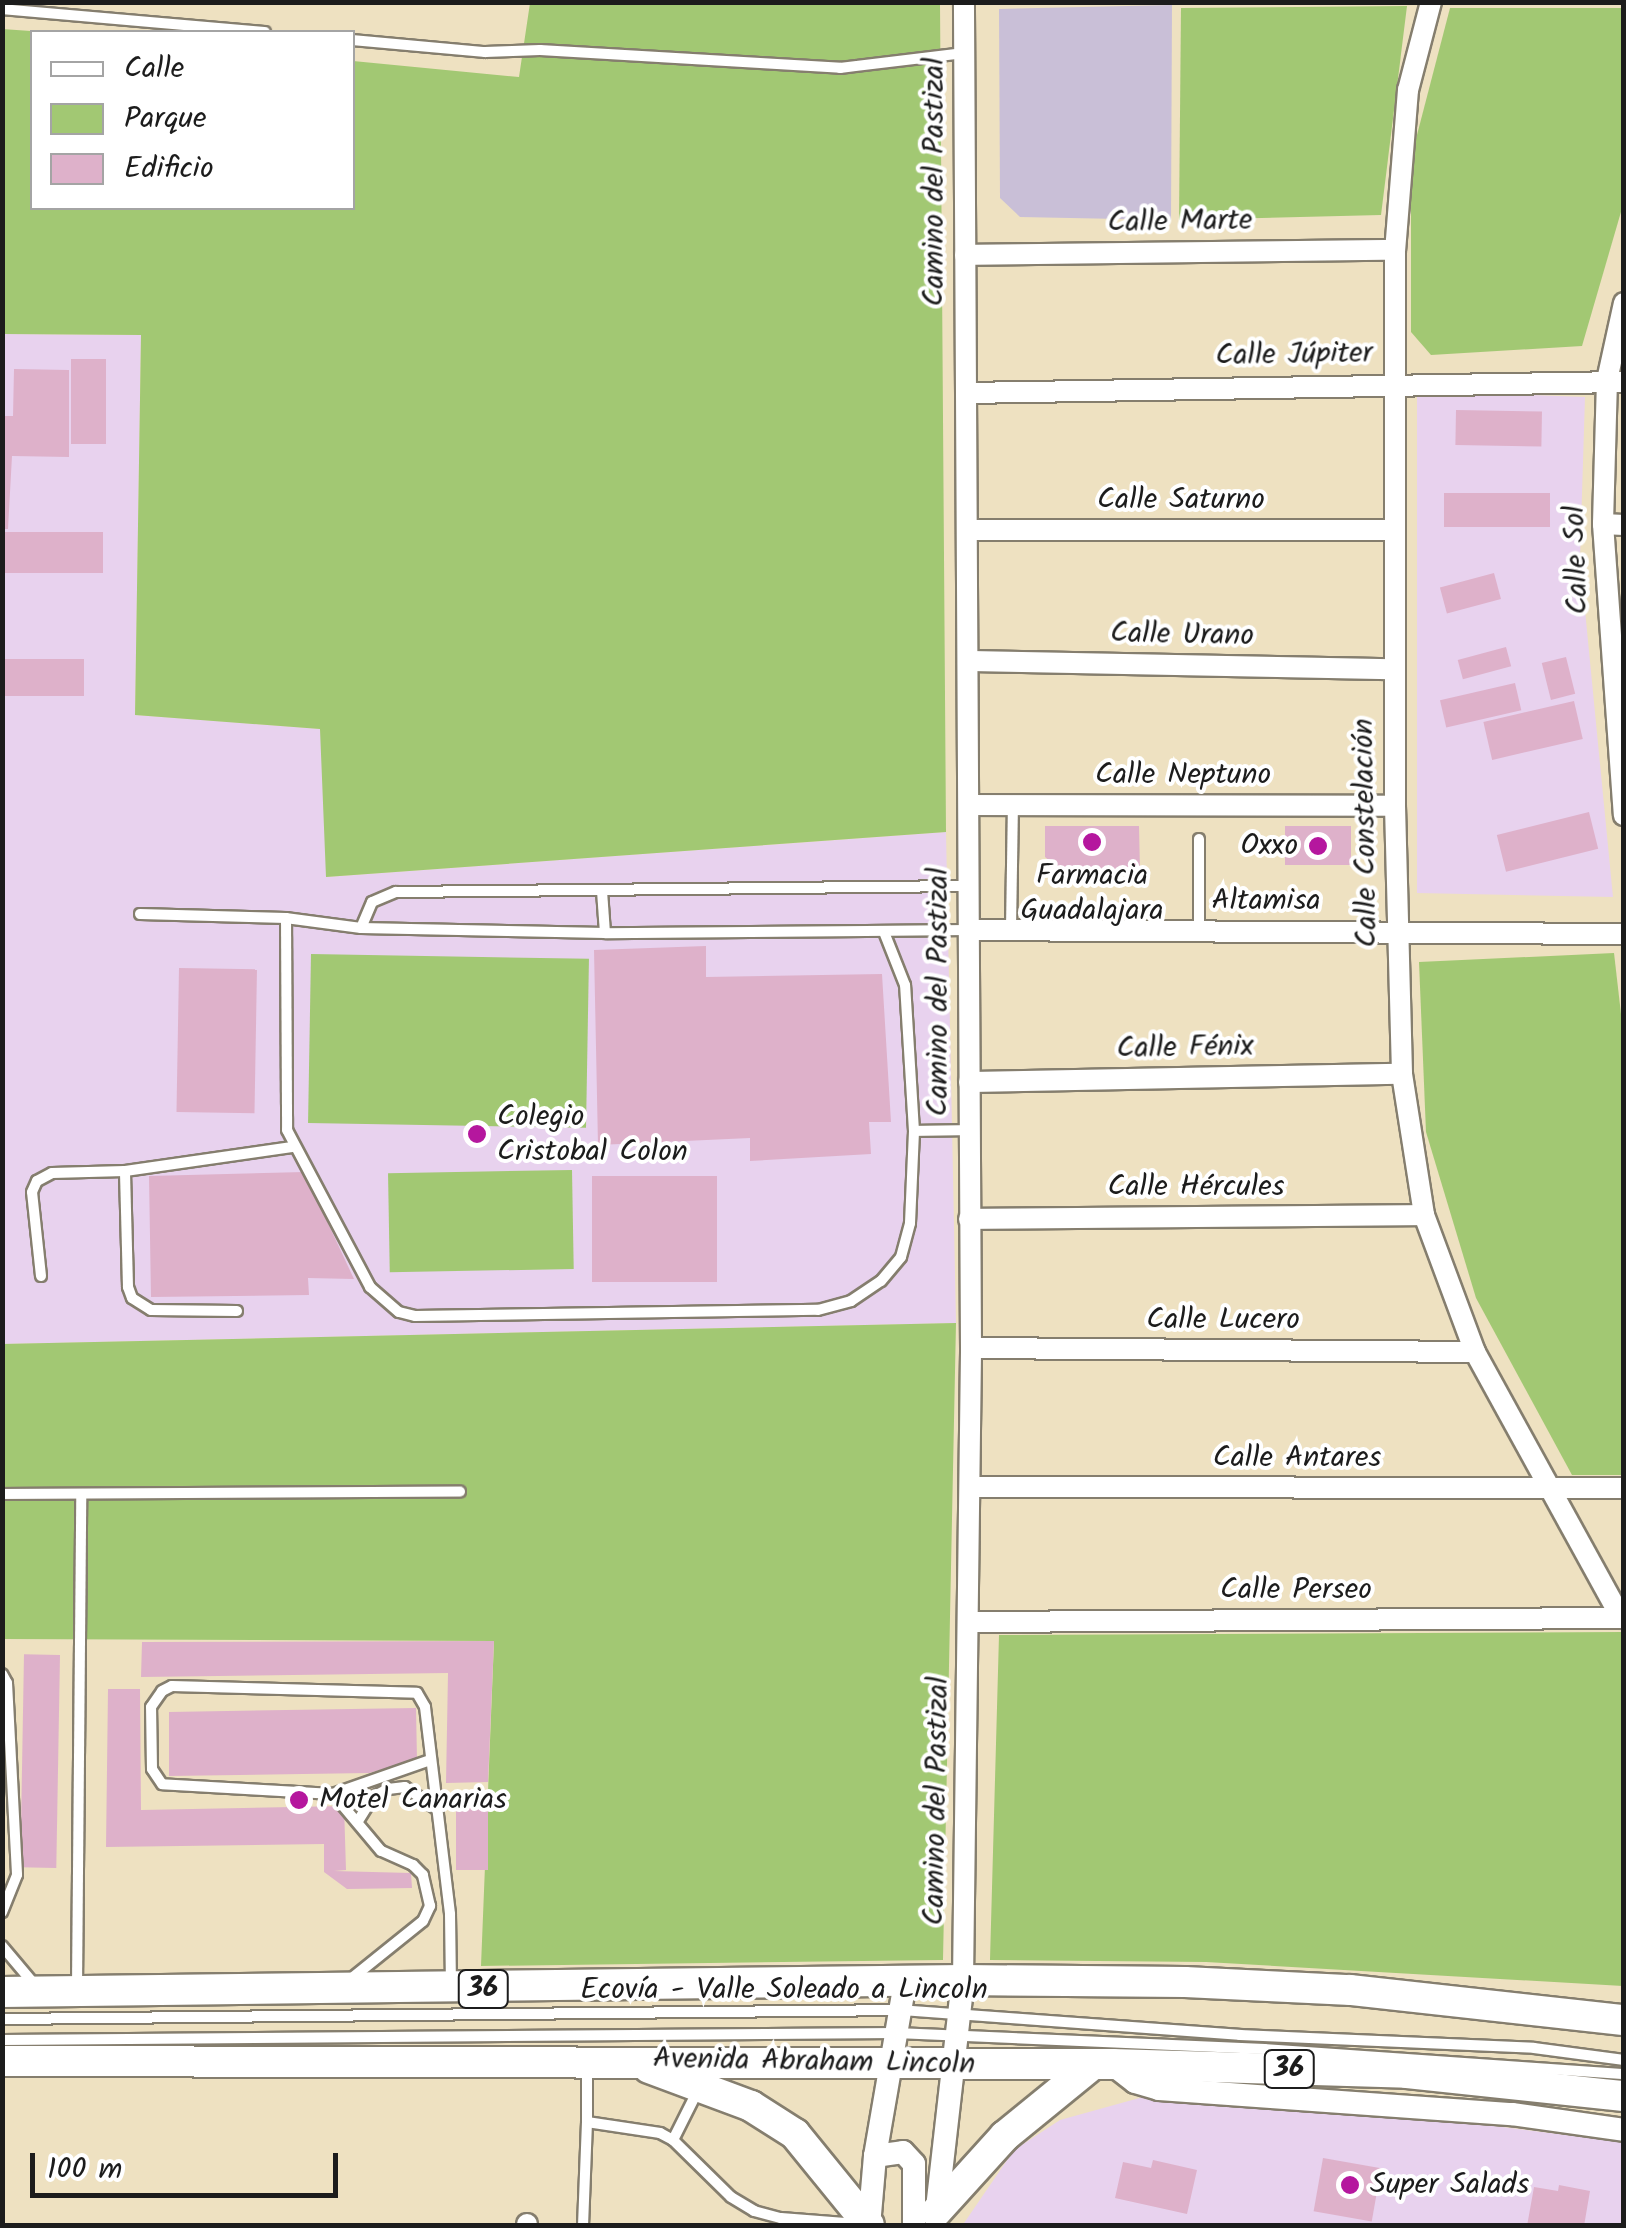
<!DOCTYPE html>
<html>
<head>
<meta charset="utf-8">
<style>
  body { margin:0 }
  #map { position:relative; width:1626px; height:2228px; overflow:hidden; background:#eee1c1; font-family:Kalam,sans-serif }
  div>[style] { position:absolute }
  [style*='--x'] { left:calc(var(--x)*1px); top:calc(var(--y)*1px); width:calc(var(--w)*1px); rotate:calc(var(--a)*1deg) }
  .built>* { inset:0; background:#e8d2ee }
  .industrial>* { inset:0; background:#c9bfd7 }
  .green>* { inset:0; background:#a2c873; transform-origin:0 0 }
  .building>* { inset:0; background:#deb1ca; transform-origin:0 0 }
  .roads { filter:drop-shadow(2px 0 #857e6e) drop-shadow(-2px 0 #857e6e) drop-shadow(0 2px #857e6e) drop-shadow(0 -2px #857e6e) }
  .service>* { height:10px; margin:-5px; padding:0 5px; transform-origin:5px; border-radius:5px; background:#fff }
  .minor>* { height:20px; margin:-10px; padding:0 10px; transform-origin:10px; border-radius:10px; background:#fff }
  .tertiary>* { height:22px; margin:-11px; padding:0 11px; transform-origin:11px; border-radius:11px; background:#fff }
  .primary>* { height:30px; margin:-15px; padding:0 15px; transform-origin:15px; border-radius:15px; background:#fff }
  .dots>* { width:28px; height:28px; translate:-50% -50%; box-sizing:border-box; border:5px solid #fff; border-radius:50% }
  span { translate:-50% -50%; white-space:nowrap; text-align:center; line-height:1.15; -webkit-text-stroke:8px #fff; paint-order:stroke }
  .shield-label span { padding:2px 8px; background:#fff; border:2px solid; border-radius:8px; -webkit-text-stroke-width:0 }
  .shield-label { font-size:28px; color:#1c1c1c; font-weight:700 }
  .street-label { font-size:30px; color:#1c1c1c }
  .poi-label { font-size:30px; color:#1c1c1c }
  .right { translate:-100% -50%; text-align:right }
  .left { translate:0 -50%; text-align:left }
  .frame { position:absolute; inset:0; border:5px solid #1c1c1c; pointer-events:none }
  .legend { position:absolute; left:30px; top:30px; width:325px; height:180px; box-sizing:border-box; background:#fff; border:2px solid #a4a4a4; margin:0; padding:12px 18px; list-style:none; font-size:30px; color:#1c1c1c }
  .legend li { display:flex; align-items:center; gap:20px; height:50px }
  .legend b { width:50px; border:2px solid #a4a4a4 }
  .scale { position:absolute; left:30px; top:2153px; width:308px; height:45px; box-sizing:border-box; border:5px solid #1c1c1c; border-top:0; padding-left:12px; font-size:30px; line-height:35px; white-space:nowrap; color:#1c1c1c; -webkit-text-stroke:8px #fff; paint-order:stroke }
</style>
</head>
<body>
<div id="map">
  <div class="built">
    <i style="clip-path:polygon(2px 334px,141px 335px,135px 715px,321px 729px,327px 877px,946px 832px,956px 1323px,3px 1344px)"></i>
    <i style="clip-path:polygon(1417px 391px,1585px 397px,1580px 559px,1613px 897px,1417px 893px)"></i>
    <i style="clip-path:polygon(1143px 2097px,1415px 2116px,1623px 2142px,1623px 2225px,962px 2226px,1014px 2150px,1060px 2120px)"></i>
  </div>
  <div class="industrial">
    <i style="clip-path:polygon(1172px 5px,1171px 220px,1020px 217px,1000px 198px,999px 9px)"></i>
  </div>
  <div class="green">
    <i style="clip-path:polygon(530px 3px,940px 3px,946px 832px,326px 877px,320px 729px,135px 715px,141px 335px,3px 334px,2px 29px,45px 32px,32px 32px,32px 208px,352px 208px,353px 61px,519px 77px)"></i>
    <i style="clip-path:polygon(1407px 6px,1381px 215px,1179px 220px,1181px 8px)"></i>
    <i style="clip-path:polygon(1450px 8px,1623px 8px,1623px 205px,1582px 346px,1431px 355px,1411px 332px,1411px 158px)"></i>
    <i style="clip-path:polygon(1614px 953px,1624px 1040px,1623px 1475px,1572px 1475px,1476px 1298px,1426px 1132px,1419px 962px)"></i>
    <i style="left:311px;top:954px;width:278px;height:169px;rotate:1deg"></i>
    <i style="left:572px;top:1170px;width:99px;height:184px;rotate:89deg"></i>
    <i style="clip-path:polygon(956px 1323px,943px 1960px,481px 1966px,494px 1641px,3px 1639px,2px 1344px)"></i>
    <i style="clip-path:polygon(1624px 1632px,1623px 1986px,1206px 1962px,990px 1960px,999px 1635px)"></i>
  </div>
  <div class="building">
    <i style="left:71px;top:359px;width:35px;height:85px"></i>
    <i style="clip-path:polygon(14px 369px,69px 370px,69px 457px,12px 456px,8px 529px,2px 529px,2px 416px,13px 416px)"></i>
    <i style="left:1456px;top:410px;width:86px;height:35px;rotate:1deg"></i>
    <i style="left:1444px;top:493px;width:106px;height:34px"></i>
    <i style="left:2px;top:532px;width:101px;height:41px"></i>
    <i style="left:1494px;top:573px;width:27px;height:56px;rotate:75deg"></i>
    <i style="left:1506px;top:647px;width:20px;height:50px;rotate:75deg"></i>
    <i style="left:1566px;top:657px;width:38px;height:25px;rotate:76deg"></i>
    <i style="left:2px;top:659px;width:82px;height:37px"></i>
    <i style="left:1515px;top:683px;width:28px;height:77px;rotate:77deg"></i>
    <i style="left:1574px;top:701px;width:39px;height:93px;rotate:77deg"></i>
    <i style="left:1589px;top:812px;width:38px;height:95px;rotate:76deg"></i>
    <i style="clip-path:polygon(1045px 826px,1139px 826px,1140px 871px,1063px 872px,1045px 857px)"></i>
    <i style="left:1285px;top:826px;width:66px;height:39px"></i>
    <i style="clip-path:polygon(706px 946px,706px 977px,882px 974px,891px 1122px,869px 1122px,871px 1154px,750px 1161px,750px 1138px,598px 1145px,594px 950px)"></i>
    <i style="left:179px;top:968px;width:78px;height:144px;rotate:1deg"></i>
    <i style="clip-path:polygon(304px 1172px,354px 1279px,308px 1278px,309px 1295px,151px 1297px,149px 1176px)"></i>
    <i style="left:717px;top:1176px;width:106px;height:125px;rotate:90deg"></i>
    <i style="clip-path:polygon(494px 1641px,488px 1782px,446px 1783px,448px 1673px,141px 1677px,142px 1642px)"></i>
    <i style="left:60px;top:1655px;width:213px;height:36px;rotate:91deg"></i>
    <i style="clip-path:polygon(108px 1689px,140px 1689px,141px 1810px,344px 1806px,346px 1870px,334px 1871px,411px 1873px,412px 1888px,347px 1889px,324px 1872px,324px 1844px,106px 1847px)"></i>
    <i style="clip-path:polygon(416px 1708px,417px 1760px,369px 1773px,169px 1776px,169px 1712px)"></i>
    <i style="left:456px;top:1805px;width:32px;height:65px"></i>
    <i style="left:1323px;top:2158px;width:59px;height:54px;rotate:10deg"></i>
    <i style="clip-path:polygon(1153px 2160px,1197px 2170px,1187px 2214px,1115px 2198px,1123px 2162px,1151px 2168px)"></i>
    <i style="clip-path:polygon(1559px 2185px,1590px 2191px,1584px 2226px,1527px 2226px,1534px 2187px,1558px 2191px)"></i>
  </div>
  <div class="roads">
    <div class="service">
      <i style="--x:2;--y:9;--w:264;--a:5"></i>
      <i style="--x:352;--y:40;--w:134;--a:5.2"></i>
      <i style="--x:485;--y:52;--w:55;--a:-2.1"></i>
      <i style="--x:540;--y:50;--w:301;--a:3.4"></i>
      <i style="--x:840;--y:68;--w:125;--a:-6.9"></i>
      <i style="--x:602;--y:891;--w:42;--a:85.9"></i>
      <i style="--x:140;--y:914;--w:146;--a:1.6"></i>
      <i style="--x:361;--y:928;--w:76;--a:-172.4"></i>
      <i style="--x:286;--y:918;--w:212;--a:89.7"></i>
      <i style="--x:287;--y:1130;--w:178;--a:62.1"></i>
      <i style="--x:370;--y:1287;--w:38;--a:41"></i>
      <i style="--x:399;--y:1312;--w:16;--a:14"></i>
      <i style="--x:415;--y:1316;--w:403;--a:-0.9"></i>
      <i style="--x:818;--y:1310;--w:34;--a:-15"></i>
      <i style="--x:851;--y:1301;--w:36;--a:-34"></i>
      <i style="--x:881;--y:1281;--w:31;--a:-50"></i>
      <i style="--x:901;--y:1257;--w:35;--a:-75"></i>
      <i style="--x:910;--y:1223;--w:92;--a:-87.5"></i>
      <i style="--x:914;--y:1131;--w:146;--a:-93.5"></i>
      <i style="--x:905;--y:985;--w:57;--a:-111.6"></i>
      <i style="--x:1011;--y:929;--w:124;--a:-89.1"></i>
      <i style="--x:968;--y:930;--w:363;--a:179.5"></i>
      <i style="--x:605;--y:933;--w:244;--a:-178.8"></i>
      <i style="--x:361;--y:928;--w:28;--a:-67"></i>
      <i style="--x:372;--y:902;--w:26;--a:-23"></i>
      <i style="--x:396;--y:892;--w:572;--a:-0.6"></i>
      <i style="--x:1199;--y:931;--w:92;--a:-90"></i>
      <i style="--x:914;--y:1131;--w:56;--a:-1"></i>
      <i style="--x:41;--y:1276;--w:84;--a:-96.1"></i>
      <i style="--x:32;--y:1192;--w:12;--a:-66"></i>
      <i style="--x:37;--y:1181;--w:17;--a:-28"></i>
      <i style="--x:52;--y:1173;--w:73;--a:-1.6"></i>
      <i style="--x:237;--y:1311;--w:86;--a:-179.3"></i>
      <i style="--x:151;--y:1310;--w:22;--a:-148"></i>
      <i style="--x:132;--y:1298;--w:12;--a:-110"></i>
      <i style="--x:128;--y:1287;--w:116;--a:-91.5"></i>
      <i style="--x:125;--y:1171;--w:169;--a:-8.2"></i>
      <i style="--x:2;--y:1494;--w:458;--a:-0.3"></i>
      <i style="--x:2;--y:1674;--w:10;--a:61"></i>
      <i style="--x:7;--y:1683;--w:192;--a:87"></i>
      <i style="--x:17;--y:1875;--w:40;--a:112"></i>
      <i style="--x:333;--y:1794;--w:103;--a:-19.3"></i>
      <i style="--x:358;--y:1821;--w:28;--a:-58"></i>
      <i style="--x:373;--y:1797;--w:17;--a:-28"></i>
      <i style="--x:388;--y:1789;--w:17;--a:-7"></i>
      <i style="--x:405;--y:1787;--w:37;--a:35"></i>
      <i style="--x:2;--y:1946;--w:50;--a:49.9"></i>
      <i style="--x:352;--y:1978;--w:91;--a:-38.8"></i>
      <i style="--x:423;--y:1921;--w:17;--a:-65"></i>
      <i style="--x:430;--y:1906;--w:32;--a:-103"></i>
      <i style="--x:423;--y:1875;--w:14;--a:-135"></i>
      <i style="--x:413;--y:1865;--w:35;--a:-156"></i>
      <i style="--x:381;--y:1851;--w:75;--a:-130.1"></i>
      <i style="--x:333;--y:1794;--w:171;--a:-176.7"></i>
      <i style="--x:162;--y:1784;--w:18;--a:-124"></i>
      <i style="--x:152;--y:1769;--w:62;--a:-90.9"></i>
      <i style="--x:151;--y:1707;--w:19;--a:-55"></i>
      <i style="--x:162;--y:1691;--w:11;--a:-27"></i>
      <i style="--x:172;--y:1686;--w:245;--a:1.6"></i>
      <i style="--x:417;--y:1693;--w:16;--a:60"></i>
      <i style="--x:425;--y:1707;--w:209;--a:83.1"></i>
      <i style="--x:450;--y:1914;--w:69;--a:89.2"></i>
      <i style="--x:77;--y:1986;--w:491;--a:-89.5"></i>
      <i style="--x:2;--y:2019;--w:898;--a:-0.57"></i>
      <i style="--x:900;--y:2010;--w:341;--a:4.2"></i>
      <i style="--x:1240;--y:2035;--w:294;--a:2.5"></i>
      <i style="--x:1534;--y:2048;--w:91;--a:7.6"></i>
      <i style="--x:2;--y:2040;--w:894;--a:-0.45"></i>
      <i style="--x:896;--y:2033;--w:369;--a:2.5"></i>
      <i style="--x:1265;--y:2049;--w:360;--a:4"></i>
      <i style="--x:587;--y:2067;--w:55;--a:90"></i>
      <i style="--x:587;--y:2122;--w:74;--a:8.6"></i>
      <i style="--x:660;--y:2133;--w:15;--a:28"></i>
      <i style="--x:673;--y:2140;--w:81;--a:44.5"></i>
      <i style="--x:731;--y:2197;--w:27;--a:31"></i>
      <i style="--x:754;--y:2211;--w:28;--a:15"></i>
      <i style="--x:781;--y:2218;--w:77;--a:4.5"></i>
      <i style="--x:673;--y:2140;--w:54;--a:-63.4"></i>
      <i style="--x:583;--y:2226;--w:104;--a:-87.8"></i>
    </div>
    <div class="minor">
      <i style="--x:1431;--y:2;--w:91;--a:104.6"></i>
      <i style="--x:1408;--y:90;--w:161;--a:94.6"></i>
      <i style="--x:1395;--y:250;--w:556;--a:90"></i>
      <i style="--x:1395;--y:806;--w:268;--a:88.5"></i>
      <i style="--x:1402;--y:1074;--w:143;--a:81.1"></i>
      <i style="--x:1424;--y:1215;--w:146;--a:69.6"></i>
      <i style="--x:1475;--y:1352;--w:303;--a:61.2"></i>
      <i style="--x:965;--y:255;--w:430;--a:-0.7"></i>
      <i style="--x:1624;--y:303;--w:79;--a:102.4"></i>
      <i style="--x:1607;--y:380;--w:144;--a:91.6"></i>
      <i style="--x:1603;--y:524;--w:292;--a:85.9"></i>
      <i style="--x:966;--y:393;--w:658;--a:-0.96"></i>
      <i style="--x:1603;--y:524;--w:21;--a:3"></i>
      <i style="--x:967;--y:530;--w:428;--a:0"></i>
      <i style="--x:968;--y:661;--w:427;--a:1.1"></i>
      <i style="--x:970;--y:805;--w:425;--a:0.1"></i>
      <i style="--x:968;--y:930;--w:656;--a:0.35"></i>
      <i style="--x:969;--y:1082;--w:433;--a:-1.1"></i>
      <i style="--x:969;--y:1219;--w:455;--a:-0.5"></i>
      <i style="--x:971;--y:1348;--w:504;--a:0.45"></i>
      <i style="--x:970;--y:1487;--w:654;--a:0.09"></i>
      <i style="--x:970;--y:1622;--w:654;--a:-0.35"></i>
      <i style="--x:963;--y:1980;--w:632;--a:-89.27"></i>
      <i style="--x:971;--y:1348;--w:1346;--a:-90.3"></i>
      <i style="--x:527;--y:2226;--w:2;--a:-90"></i>
    </div>
    <div class="tertiary">
      <i style="--x:1112;--y:2064;--w:29;--a:38"></i>
      <i style="--x:1135;--y:2082;--w:25;--a:16"></i>
      <i style="--x:1159;--y:2089;--w:354;--a:4.1"></i>
      <i style="--x:1512;--y:2114;--w:113;--a:8.1"></i>
      <i style="--x:875;--y:2156;--w:28;--a:-8"></i>
      <i style="--x:903;--y:2152;--w:16;--a:47"></i>
      <i style="--x:914;--y:2164;--w:62;--a:90"></i>
      <i style="--x:936;--y:2217;--w:239;--a:-83.5"></i>
      <i style="--x:869;--y:2226;--w:70;--a:-85.1"></i>
      <i style="--x:875;--y:2156;--w:177;--a:-80.2"></i>
    </div>
    <div class="primary">
      <i style="--x:2;--y:1992;--w:961;--a:-0.72"></i>
      <i style="--x:963;--y:1980;--w:222;--a:0.5"></i>
      <i style="--x:1185;--y:1982;--w:166;--a:2.8"></i>
      <i style="--x:1351;--y:1990;--w:275;--a:6.3"></i>
      <i style="--x:2;--y:2061;--w:1110;--a:0.15"></i>
      <i style="--x:1112;--y:2064;--w:295;--a:1.7"></i>
      <i style="--x:1407;--y:2073;--w:218;--a:6.1"></i>
      <i style="--x:649;--y:2068;--w:109;--a:20.4"></i>
      <i style="--x:751;--y:2106;--w:52;--a:32.5"></i>
      <i style="--x:795;--y:2134;--w:117;--a:50.9"></i>
      <i style="--x:936;--y:2212;--w:103;--a:-47.8"></i>
      <i style="--x:1005;--y:2136;--w:112;--a:-39.2"></i>
    </div>
  </div>
  <div class="dots">
    <i style="left:1092px;top:842px;background:#b5179e"></i>
    <i style="left:1318px;top:846px;background:#b5179e"></i>
    <i style="left:477px;top:1134px;background:#b5179e"></i>
    <i style="left:299px;top:1800px;background:#b5179e"></i>
    <i style="left:1350px;top:2185px;background:#b5179e"></i>
  </div>
  <div class="shield-label">
    <span style="left:483px;top:1989px">36</span>
    <span style="left:1289px;top:2069px">36</span>
  </div>
  <div class="street-label">
    <span style="left:935px;top:182px;rotate:-90deg">Camino del Pastizal</span>
    <span style="left:1180px;top:222px;rotate:-1deg">Calle Marte</span>
    <span style="left:1294px;top:355px;rotate:-1deg">Calle Júpiter</span>
    <span style="left:1181px;top:500px">Calle Saturno</span>
    <span style="left:1577px;top:560px;rotate:-92deg">Calle Sol</span>
    <span style="left:1182px;top:635px;rotate:1deg">Calle Urano</span>
    <span style="left:1183px;top:775px">Calle Neptuno</span>
    <span style="left:1366px;top:833px;rotate:-91deg">Calle Constelación</span>
    <span style="left:1266px;top:901px">Altamisa</span>
    <span style="left:939px;top:992px;rotate:-90deg">Camino del Pastizal</span>
    <span style="left:1185px;top:1048px;rotate:-1deg">Calle Fénix</span>
    <span style="left:1196px;top:1187px">Calle Hércules</span>
    <span style="left:1223px;top:1320px">Calle Lucero</span>
    <span style="left:1297px;top:1458px">Calle Antares</span>
    <span style="left:1296px;top:1590px">Calle Perseo</span>
    <span style="left:937px;top:1801px;rotate:-89deg">Camino del Pastizal</span>
    <span style="left:784px;top:1990px">Ecovía - Valle Soleado a Lincoln</span>
    <span style="left:814px;top:2062px;rotate:1deg">Avenida Abraham Lincoln</span>
  </div>
  <div class="poi-label">
    <span class="right" style="left:1298px;top:846px">Oxxo</span>
    <span style="left:1092px;top:893px">Farmacia<br>Guadalajara</span>
    <span class="left" style="left:497px;top:1134px">Colegio<br>Cristobal Colon</span>
    <span class="left" style="left:319px;top:1800px">Motel Canarias</span>
    <span class="left" style="left:1370px;top:2185px">Super Salads</span>
  </div>
  <div class="frame"></div>
  <ul class="legend">
  <li><b style="height:12px;background:#fff"></b>Calle</li>
  <li><b style="height:28px;background:#a2c873"></b>Parque</li>
  <li><b style="height:28px;background:#deb1ca"></b>Edificio</li>
  </ul>
  <div class="scale">100 m</div>
</div>
</body>
</html>
